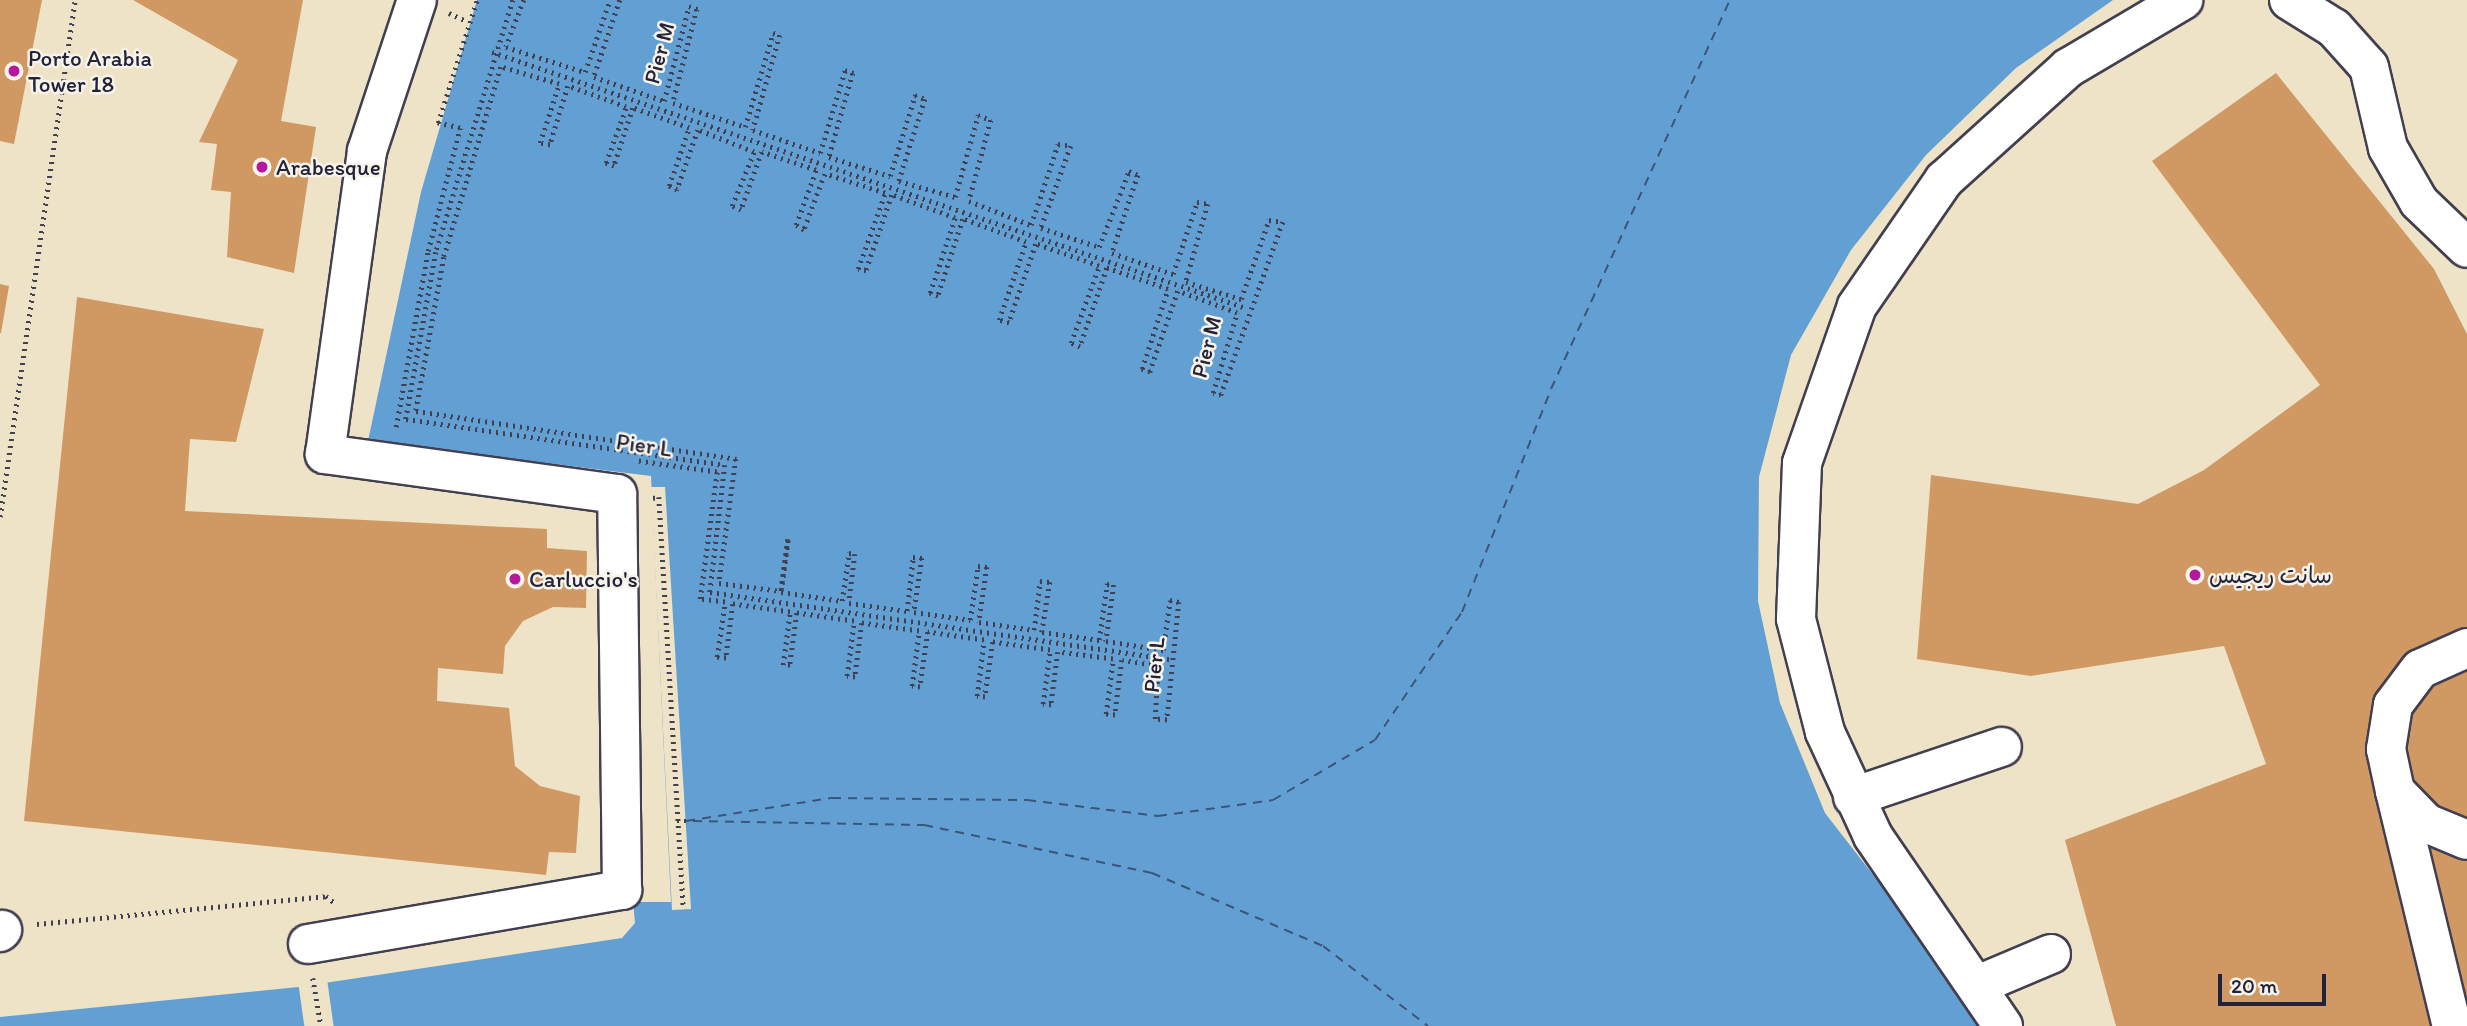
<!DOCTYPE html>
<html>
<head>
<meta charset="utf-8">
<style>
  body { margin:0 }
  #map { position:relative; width:2467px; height:1026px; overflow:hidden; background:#eee3c7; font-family:Itim,"Playpen Sans Arabic",sans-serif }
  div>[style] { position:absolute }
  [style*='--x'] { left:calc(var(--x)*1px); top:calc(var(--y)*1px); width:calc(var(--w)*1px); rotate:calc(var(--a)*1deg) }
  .water>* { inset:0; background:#62a0d4 }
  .pier>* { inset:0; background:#eee3c7; transform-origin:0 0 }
  .ferry>* { height:2px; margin-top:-1px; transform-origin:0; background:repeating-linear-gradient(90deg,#3c5478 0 9px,transparent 0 16px) }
  .building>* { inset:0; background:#d09964 }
  .path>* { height:4.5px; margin-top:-2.25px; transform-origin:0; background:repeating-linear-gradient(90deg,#413f50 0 2px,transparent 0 7px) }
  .roads { filter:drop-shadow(2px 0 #413f50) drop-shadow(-2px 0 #413f50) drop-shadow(0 2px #413f50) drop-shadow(0 -2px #413f50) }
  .minor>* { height:38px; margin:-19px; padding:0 19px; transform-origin:19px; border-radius:19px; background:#fff }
  .dots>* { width:19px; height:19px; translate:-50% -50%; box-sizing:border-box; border:4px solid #f7f3e8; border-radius:50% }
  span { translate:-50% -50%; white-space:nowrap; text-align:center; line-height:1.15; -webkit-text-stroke:5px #f7f3e8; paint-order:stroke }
  .street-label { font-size:23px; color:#22223b }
  .poi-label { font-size:23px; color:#22223b }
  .left { translate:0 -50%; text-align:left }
  .scale { position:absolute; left:2218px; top:974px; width:108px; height:32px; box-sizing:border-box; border:4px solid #22223b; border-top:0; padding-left:9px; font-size:21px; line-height:24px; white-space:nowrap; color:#22223b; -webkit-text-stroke:5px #f7f3e8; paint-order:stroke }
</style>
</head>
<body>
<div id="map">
  <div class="water">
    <i style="clip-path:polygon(477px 0,2113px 0,2016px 68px,1926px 155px,1851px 250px,1791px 355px,1759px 477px,1758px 601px,1780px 703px,1825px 813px,1947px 970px,1981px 1026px,0 1026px,0 1017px,298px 987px,622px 938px,635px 923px,633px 902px,671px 902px,651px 476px,368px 441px,421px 192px)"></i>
  </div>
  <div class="pier">
    <i style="clip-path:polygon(651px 487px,665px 487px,691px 909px,672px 910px)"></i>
    <i style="left:327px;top:979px;width:48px;height:29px;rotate:82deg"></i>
  </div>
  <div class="ferry">
    <i style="--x:686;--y:821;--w:148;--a:-9"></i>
    <i style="--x:832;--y:798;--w:195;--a:0.6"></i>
    <i style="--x:1027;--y:800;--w:132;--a:7"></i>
    <i style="--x:1158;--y:816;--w:116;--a:-7.9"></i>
    <i style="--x:1273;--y:800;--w:118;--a:-30.5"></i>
    <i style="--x:1375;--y:740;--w:155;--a:-55.8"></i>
    <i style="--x:1462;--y:612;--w:240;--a:-68.2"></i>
    <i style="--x:1551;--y:389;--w:428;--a:-65.3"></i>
    <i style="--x:693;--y:821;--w:231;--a:1"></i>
    <i style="--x:924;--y:825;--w:233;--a:11.9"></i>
    <i style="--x:1152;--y:873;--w:186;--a:23.1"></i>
    <i style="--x:1323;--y:946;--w:132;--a:37.3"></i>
  </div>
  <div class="building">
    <i style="clip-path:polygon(0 0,42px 0,14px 144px,0 141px)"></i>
    <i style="clip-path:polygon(133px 0,303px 0,281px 121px,316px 127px,294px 273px,227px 257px,231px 192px,211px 190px,217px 144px,199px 142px,238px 60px)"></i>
    <i style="clip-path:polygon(2276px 73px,2434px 269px,2467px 334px,2467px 1026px,2116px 1026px,2065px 840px,2266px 764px,2224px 646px,2031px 676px,1917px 659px,1931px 475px,2138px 504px,2204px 470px,2320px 385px,2152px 161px)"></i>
    <i style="clip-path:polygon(0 284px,9px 286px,1px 333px,0 333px)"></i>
    <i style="clip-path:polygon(77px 297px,264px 329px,236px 442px,190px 439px,185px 511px,547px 529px,547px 548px,587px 551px,586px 608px,553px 607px,523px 621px,505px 646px,503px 674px,438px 668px,437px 701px,509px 708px,515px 766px,540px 786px,580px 796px,576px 853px,549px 852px,546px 875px,24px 821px)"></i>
  </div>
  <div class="path">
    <i style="--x:513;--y:0;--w:264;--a:107"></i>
    <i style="--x:436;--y:252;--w:170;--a:100.2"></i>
    <i style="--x:406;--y:419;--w:322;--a:8.2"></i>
    <i style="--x:725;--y:465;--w:128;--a:96.7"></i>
    <i style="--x:710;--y:592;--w:467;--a:8.3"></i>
    <i style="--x:524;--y:0;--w:50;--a:111"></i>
    <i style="--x:506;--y:47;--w:83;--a:17.6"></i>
    <i style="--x:585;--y:72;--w:76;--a:-70.9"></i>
    <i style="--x:620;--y:0;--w:81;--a:108.7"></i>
    <i style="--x:594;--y:77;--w:74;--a:18.9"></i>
    <i style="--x:664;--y:101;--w:98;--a:-75.3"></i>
    <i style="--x:689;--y:6;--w:9;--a:21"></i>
    <i style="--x:697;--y:9;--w:97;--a:104.3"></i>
    <i style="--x:673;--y:103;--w:76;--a:18.4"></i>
    <i style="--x:745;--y:127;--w:98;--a:-73.4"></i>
    <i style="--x:773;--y:33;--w:7;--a:16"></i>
    <i style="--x:780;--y:35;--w:99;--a:105.9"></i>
    <i style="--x:753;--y:130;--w:71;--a:18.9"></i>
    <i style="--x:820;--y:153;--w:87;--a:-73.2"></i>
    <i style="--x:845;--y:70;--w:9;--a:21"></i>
    <i style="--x:853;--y:73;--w:87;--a:105.9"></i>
    <i style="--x:829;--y:157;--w:64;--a:17.3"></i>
    <i style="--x:890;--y:176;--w:85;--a:-72.8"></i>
    <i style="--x:915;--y:95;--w:11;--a:22"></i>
    <i style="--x:925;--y:99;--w:86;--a:107.6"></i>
    <i style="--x:899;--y:181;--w:58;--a:15.9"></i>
    <i style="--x:955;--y:197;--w:85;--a:-74.3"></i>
    <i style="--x:978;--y:115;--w:14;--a:21"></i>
    <i style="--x:991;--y:120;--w:84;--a:105.2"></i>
    <i style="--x:969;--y:201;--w:66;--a:21.2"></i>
    <i style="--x:1031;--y:225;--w:85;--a:-71.6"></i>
    <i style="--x:1058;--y:144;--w:13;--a:9"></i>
    <i style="--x:1071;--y:146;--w:87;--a:110.1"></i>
    <i style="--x:1041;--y:228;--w:61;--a:18.1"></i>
    <i style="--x:1099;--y:247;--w:82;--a:-68.5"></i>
    <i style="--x:1129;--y:171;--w:10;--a:24"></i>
    <i style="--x:1138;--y:175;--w:82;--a:108.4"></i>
    <i style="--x:1112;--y:253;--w:65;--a:19"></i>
    <i style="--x:1173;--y:274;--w:76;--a:-71.6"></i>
    <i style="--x:1197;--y:202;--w:11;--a:10"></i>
    <i style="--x:1208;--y:204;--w:81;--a:105.8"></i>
    <i style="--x:1186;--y:282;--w:58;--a:17.2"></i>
    <i style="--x:1241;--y:299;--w:84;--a:-70.5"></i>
    <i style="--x:1269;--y:220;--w:14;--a:8"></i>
    <i style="--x:1283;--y:222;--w:184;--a:109.7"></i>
    <i style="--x:1221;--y:395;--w:8;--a:-166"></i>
    <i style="--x:1213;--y:393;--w:84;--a:-73.3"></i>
    <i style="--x:1237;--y:313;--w:63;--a:-159.6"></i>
    <i style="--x:1178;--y:291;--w:86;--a:109.1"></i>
    <i style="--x:1150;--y:372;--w:9;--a:-159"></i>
    <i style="--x:1142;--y:369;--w:84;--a:-72"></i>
    <i style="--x:1168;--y:289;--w:65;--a:-161"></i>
    <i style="--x:1107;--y:268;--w:83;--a:108.9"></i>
    <i style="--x:1080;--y:347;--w:10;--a:-156"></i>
    <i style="--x:1071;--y:343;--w:82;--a:-70"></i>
    <i style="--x:1099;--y:266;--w:67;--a:-160.8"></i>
    <i style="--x:1036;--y:244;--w:83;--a:108.9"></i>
    <i style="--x:1009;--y:323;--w:10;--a:-163"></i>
    <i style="--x:999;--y:320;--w:83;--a:-70.9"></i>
    <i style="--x:1026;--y:242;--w:67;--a:-159.9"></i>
    <i style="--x:963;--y:219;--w:81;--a:108"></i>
    <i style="--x:938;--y:296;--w:9;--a:-159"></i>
    <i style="--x:930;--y:293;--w:79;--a:-71.6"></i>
    <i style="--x:955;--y:218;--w:67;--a:-159.9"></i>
    <i style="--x:892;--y:195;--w:80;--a:108.9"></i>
    <i style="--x:866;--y:271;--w:8;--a:-166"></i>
    <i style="--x:858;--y:269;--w:81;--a:-70.4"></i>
    <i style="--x:885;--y:193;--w:63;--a:-162.4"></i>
    <i style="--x:825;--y:174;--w:60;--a:110.6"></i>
    <i style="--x:804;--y:230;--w:9;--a:-148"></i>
    <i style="--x:796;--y:225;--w:59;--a:-70"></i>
    <i style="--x:816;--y:170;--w:57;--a:-161.6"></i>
    <i style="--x:762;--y:152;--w:62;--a:109.9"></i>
    <i style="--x:741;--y:210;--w:10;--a:-156"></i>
    <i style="--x:732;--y:206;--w:58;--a:-67.8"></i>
    <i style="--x:754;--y:152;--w:60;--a:-158.6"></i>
    <i style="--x:698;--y:130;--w:64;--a:109.3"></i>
    <i style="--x:677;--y:190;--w:9;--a:-153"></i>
    <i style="--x:669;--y:186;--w:61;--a:-71"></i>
    <i style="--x:689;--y:128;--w:59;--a:-160.3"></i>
    <i style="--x:633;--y:108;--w:61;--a:108.1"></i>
    <i style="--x:614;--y:166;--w:9;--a:-159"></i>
    <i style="--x:606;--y:163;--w:59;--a:-70.3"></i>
    <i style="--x:626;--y:107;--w:62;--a:-160.1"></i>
    <i style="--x:568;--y:86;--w:62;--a:107"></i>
    <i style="--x:550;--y:145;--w:10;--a:-169"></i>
    <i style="--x:540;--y:143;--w:62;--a:-72.1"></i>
    <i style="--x:559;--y:84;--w:60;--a:-163.7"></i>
    <i style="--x:501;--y:67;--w:198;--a:106.7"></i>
    <i style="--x:444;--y:257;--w:157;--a:100.3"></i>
    <i style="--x:416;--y:411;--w:324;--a:8.5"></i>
    <i style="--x:736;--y:459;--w:125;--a:97.8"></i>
    <i style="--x:719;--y:583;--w:63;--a:7.4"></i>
    <i style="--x:781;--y:591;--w:52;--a:-82.3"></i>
    <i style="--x:788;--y:539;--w:53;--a:97.5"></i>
    <i style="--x:781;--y:592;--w:62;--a:8.4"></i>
    <i style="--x:842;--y:601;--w:49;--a:-81.7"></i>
    <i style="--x:849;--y:553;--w:6;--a:9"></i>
    <i style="--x:855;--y:554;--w:49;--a:97"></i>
    <i style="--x:849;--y:603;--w:59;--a:7.9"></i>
    <i style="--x:907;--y:611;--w:54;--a:-83.7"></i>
    <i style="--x:913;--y:557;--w:9;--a:6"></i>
    <i style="--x:922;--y:558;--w:55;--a:98.4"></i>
    <i style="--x:914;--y:612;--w:57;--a:8.1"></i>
    <i style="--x:970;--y:620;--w:55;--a:-81.6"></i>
    <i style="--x:978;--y:566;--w:9;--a:6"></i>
    <i style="--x:987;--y:567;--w:56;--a:98.3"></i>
    <i style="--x:979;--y:622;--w:56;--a:8.3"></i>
    <i style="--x:1034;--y:630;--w:49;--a:-83"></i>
    <i style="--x:1040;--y:581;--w:10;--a:6"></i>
    <i style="--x:1050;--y:582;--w:51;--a:99.1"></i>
    <i style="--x:1042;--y:632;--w:58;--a:8"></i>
    <i style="--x:1099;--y:640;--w:57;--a:-81.9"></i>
    <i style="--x:1107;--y:584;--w:7;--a:8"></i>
    <i style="--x:1114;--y:585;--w:57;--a:98.1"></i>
    <i style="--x:1106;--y:641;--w:58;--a:9"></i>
    <i style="--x:1163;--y:650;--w:50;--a:-82"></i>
    <i style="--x:1170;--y:600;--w:9;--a:13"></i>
    <i style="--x:1179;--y:602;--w:119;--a:95.8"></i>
    <i style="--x:1167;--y:720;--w:12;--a:-175"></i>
    <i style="--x:1155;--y:719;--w:53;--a:-86.8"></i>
    <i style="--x:1158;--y:666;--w:36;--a:-171"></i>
    <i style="--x:1122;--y:660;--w:55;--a:97.3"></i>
    <i style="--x:1115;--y:715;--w:9;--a:-174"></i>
    <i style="--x:1106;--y:714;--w:55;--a:-82.7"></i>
    <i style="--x:1113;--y:659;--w:55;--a:-172.7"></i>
    <i style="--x:1058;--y:652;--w:53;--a:97.5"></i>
    <i style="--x:1051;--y:705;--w:8;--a:-173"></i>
    <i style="--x:1043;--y:704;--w:54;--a:-82.6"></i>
    <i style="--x:1050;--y:650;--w:58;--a:-172"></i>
    <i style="--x:993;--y:642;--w:56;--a:98.3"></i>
    <i style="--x:985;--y:697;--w:8;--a:-173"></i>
    <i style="--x:977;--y:696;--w:56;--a:-82.9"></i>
    <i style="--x:984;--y:640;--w:57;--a:-171.9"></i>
    <i style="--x:928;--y:632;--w:56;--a:98.3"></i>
    <i style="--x:920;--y:687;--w:8;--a:-173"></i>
    <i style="--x:912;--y:686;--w:55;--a:-82.7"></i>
    <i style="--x:919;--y:631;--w:58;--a:-172"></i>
    <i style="--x:862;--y:623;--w:54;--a:97.4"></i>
    <i style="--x:855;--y:677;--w:8;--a:-173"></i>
    <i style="--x:847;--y:676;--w:55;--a:-82.7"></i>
    <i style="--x:854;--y:621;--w:58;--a:-172"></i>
    <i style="--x:797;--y:613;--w:52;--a:97.7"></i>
    <i style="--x:790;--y:665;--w:7;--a:180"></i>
    <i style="--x:783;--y:665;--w:53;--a:-82.5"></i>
    <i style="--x:790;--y:612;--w:58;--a:-172"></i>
    <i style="--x:733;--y:604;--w:54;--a:97.4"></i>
    <i style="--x:726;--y:658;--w:9;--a:-174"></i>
    <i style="--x:717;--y:657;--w:56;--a:-81.7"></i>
    <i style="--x:725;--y:602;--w:25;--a:-173"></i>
    <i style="--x:700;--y:599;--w:128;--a:-82.4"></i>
    <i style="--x:717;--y:472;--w:80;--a:-172.1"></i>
    <i style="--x:449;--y:13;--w:21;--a:25"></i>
    <i style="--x:492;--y:52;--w:796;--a:18.75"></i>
    <i style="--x:396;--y:427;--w:179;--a:-79.7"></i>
    <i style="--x:428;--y:251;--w:127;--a:-75.4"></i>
    <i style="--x:460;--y:128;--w:23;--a:-167"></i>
    <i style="--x:438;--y:123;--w:129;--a:-72.4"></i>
    <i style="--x:653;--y:498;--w:6;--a:-9"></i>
    <i style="--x:659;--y:497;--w:410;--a:86.6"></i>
    <i style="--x:0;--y:517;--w:522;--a:-81.75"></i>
    <i style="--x:677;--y:821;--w:9;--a:0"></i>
    <i style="--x:37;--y:924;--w:290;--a:-5.5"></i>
    <i style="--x:326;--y:896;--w:11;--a:38"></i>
    <i style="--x:313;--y:978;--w:49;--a:80.5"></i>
  </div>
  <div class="roads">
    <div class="minor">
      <i style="--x:2289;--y:0;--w:53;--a:31.9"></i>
      <i style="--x:2334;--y:28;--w:52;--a:48.1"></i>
      <i style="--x:2369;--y:67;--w:83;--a:76.8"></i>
      <i style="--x:2388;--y:148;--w:62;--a:60.1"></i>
      <i style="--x:2419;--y:202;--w:66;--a:43.8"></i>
      <i style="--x:2467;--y:648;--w:51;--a:155.9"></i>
      <i style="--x:2420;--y:669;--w:45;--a:126.9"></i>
      <i style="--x:2393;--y:705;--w:45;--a:99"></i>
      <i style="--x:2386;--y:749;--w:43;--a:77.9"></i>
      <i style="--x:2395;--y:791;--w:45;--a:45.9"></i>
      <i style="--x:2426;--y:823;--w:44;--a:22.5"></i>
      <i style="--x:2395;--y:791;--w:242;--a:76.4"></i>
      <i style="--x:1853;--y:797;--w:157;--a:-18.6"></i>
      <i style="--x:0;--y:932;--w:3;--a:-45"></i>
      <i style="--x:308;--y:944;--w:319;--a:-9.8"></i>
      <i style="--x:622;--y:890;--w:396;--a:-90.7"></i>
      <i style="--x:617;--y:494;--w:295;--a:-172.2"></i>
      <i style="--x:325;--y:454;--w:306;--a:-82.1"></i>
      <i style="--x:367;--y:151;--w:159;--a:-71.7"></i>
      <i style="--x:1980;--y:984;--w:77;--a:-22.9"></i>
      <i style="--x:2003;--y:1026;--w:230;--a:-124.4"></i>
      <i style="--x:1873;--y:836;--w:115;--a:-114.8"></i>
      <i style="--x:1825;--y:732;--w:117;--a:-104.4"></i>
      <i style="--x:1796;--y:619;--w:156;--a:-87.8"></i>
      <i style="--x:1802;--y:463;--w:166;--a:-70.7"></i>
      <i style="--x:1857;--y:306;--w:153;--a:-55.4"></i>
      <i style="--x:1944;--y:180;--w:167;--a:-42.1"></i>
      <i style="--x:2068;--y:68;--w:134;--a:-30.6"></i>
    </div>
  </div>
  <div class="dots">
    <i style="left:14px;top:71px;background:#b5179e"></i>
    <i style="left:262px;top:167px;background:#b5179e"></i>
    <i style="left:2195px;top:575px;background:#b5179e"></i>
    <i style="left:515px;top:579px;background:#b5179e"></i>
  </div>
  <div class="street-label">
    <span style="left:659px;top:53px;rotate:-75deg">Pier M</span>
    <span style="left:1206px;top:347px;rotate:-76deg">Pier M</span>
    <span style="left:644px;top:445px;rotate:8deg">Pier L</span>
    <span style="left:1154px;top:665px;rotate:-84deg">Pier L</span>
  </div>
  <div class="poi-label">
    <span class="left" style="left:28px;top:71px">Porto Arabia<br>Tower 18</span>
    <span class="left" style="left:276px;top:167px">Arabesque</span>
    <span class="left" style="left:2209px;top:575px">سانت ريجيس</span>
    <span class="left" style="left:529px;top:579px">Carluccio's</span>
  </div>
  <div class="scale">20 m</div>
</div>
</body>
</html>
